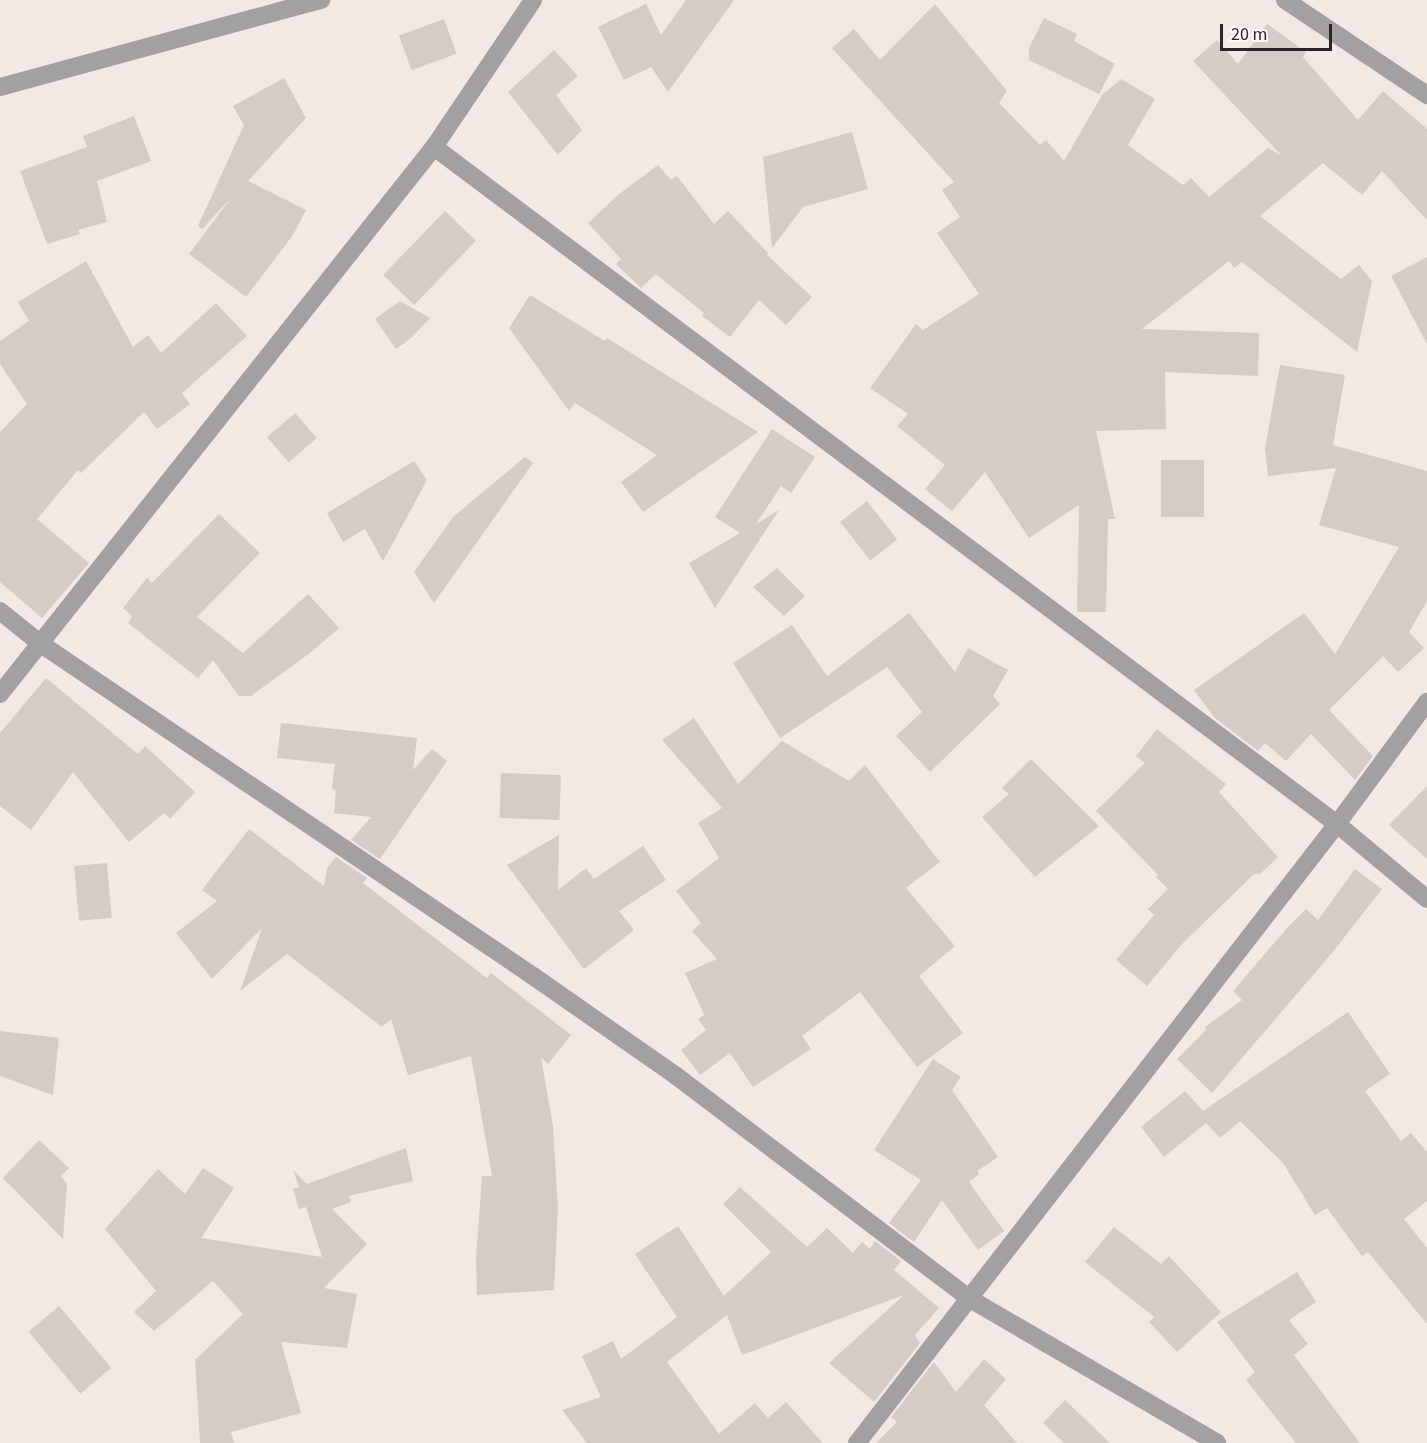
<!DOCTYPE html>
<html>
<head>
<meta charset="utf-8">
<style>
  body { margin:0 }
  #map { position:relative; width:1427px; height:1443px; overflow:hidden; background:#f3e8e4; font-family:"Source Sans 3",sans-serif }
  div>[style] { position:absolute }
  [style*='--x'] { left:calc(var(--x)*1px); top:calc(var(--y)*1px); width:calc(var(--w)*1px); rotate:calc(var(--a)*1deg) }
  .building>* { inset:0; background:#d5cbc7; transform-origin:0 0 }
  .street>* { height:18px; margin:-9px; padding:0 9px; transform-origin:9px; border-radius:9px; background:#a3a0a3 }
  span { translate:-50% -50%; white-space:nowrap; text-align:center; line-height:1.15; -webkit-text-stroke:4.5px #fef6f3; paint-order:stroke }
  .scale { position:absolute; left:1220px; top:24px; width:112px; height:27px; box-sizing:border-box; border:3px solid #292523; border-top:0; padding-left:8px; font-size:18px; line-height:21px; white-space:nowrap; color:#292523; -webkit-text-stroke:4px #fef6f3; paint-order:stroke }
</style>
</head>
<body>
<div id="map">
  <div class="building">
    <i style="clip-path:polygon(686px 0,734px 0,668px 92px,651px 67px,624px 80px,598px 27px,646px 4px,661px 35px)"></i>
    <i style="clip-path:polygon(935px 4px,1007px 91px,999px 103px,1040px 145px,1046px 140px,1064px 161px,1102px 95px,1121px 79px,1155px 99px,1128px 145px,1183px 185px,1191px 178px,1209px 197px,1268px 148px,1282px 156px,1193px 61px,1217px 40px,1238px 64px,1267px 24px,1306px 52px,1303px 57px,1358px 120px,1383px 91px,1427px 129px,1427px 220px,1382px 171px,1362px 195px,1323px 163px,1260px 216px,1341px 279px,1359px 265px,1372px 281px,1357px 352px,1242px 262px,1234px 268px,1229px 261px,1142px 329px,1259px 333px,1258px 376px,1165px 372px,1166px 429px,1096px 431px,1115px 519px,1108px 519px,1106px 612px,1077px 612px,1079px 505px,1029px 538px,985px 472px,952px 511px,925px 489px,945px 465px,897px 426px,908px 414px,870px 388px,916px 324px,923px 330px,979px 294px,937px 233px,960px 217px,942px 190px,954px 182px,832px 48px,854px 29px,880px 60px)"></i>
    <i style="clip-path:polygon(1044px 18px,1077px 34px,1074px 41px,1115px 64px,1099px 94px,1029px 60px,1029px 48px)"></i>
    <i style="left:444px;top:19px;width:37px;height:48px;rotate:70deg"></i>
    <i style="clip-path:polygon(554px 50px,578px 76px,556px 95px,582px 130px,558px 155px,508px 92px)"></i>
    <i style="clip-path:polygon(284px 78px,306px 118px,248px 181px,306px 210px,293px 235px,246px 297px,189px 254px,231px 198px,202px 229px,198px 226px,244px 125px,233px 106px)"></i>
    <i style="clip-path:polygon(134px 116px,151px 161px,97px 181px,107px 222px,78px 230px,80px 234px,47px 244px,20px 171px,87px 147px,83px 136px)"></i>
    <i style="clip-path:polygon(852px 132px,868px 189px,803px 207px,772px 248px,763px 157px)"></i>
    <i style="clip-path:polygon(658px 165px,671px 180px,677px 176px,714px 224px,728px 211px,768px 253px,767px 255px,812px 297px,786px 325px,759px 300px,730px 337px,702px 316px,704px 313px,656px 274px,641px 288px,616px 264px,621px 259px,588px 223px,618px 195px)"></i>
    <i style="left:445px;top:211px;width:43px;height:89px;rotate:44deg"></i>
    <i style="clip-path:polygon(1427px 257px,1427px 344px,1391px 276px)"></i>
    <i style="clip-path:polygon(86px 261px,133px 347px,148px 335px,161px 353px,216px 303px,247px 336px,182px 393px,190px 404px,157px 429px,144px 412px,81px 473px,78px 470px,37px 519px,89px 563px,42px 618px,0 582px,0 432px,27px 404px,0 364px,0 341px,29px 321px,18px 302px)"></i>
    <i style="clip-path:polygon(530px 295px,605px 341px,607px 338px,758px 432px,643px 512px,621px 482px,657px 455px,575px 403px,569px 411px,509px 328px)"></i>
    <i style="clip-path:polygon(400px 301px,430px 318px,410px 339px,396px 349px,375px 319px)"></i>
    <i style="clip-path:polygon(1280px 365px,1345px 375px,1333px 445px,1427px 471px,1427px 601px,1409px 632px,1424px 648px,1398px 672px,1383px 656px,1329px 710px,1373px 756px,1355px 780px,1311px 734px,1286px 761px,1265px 743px,1258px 751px,1215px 718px,1194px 690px,1304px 613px,1335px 654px,1399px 547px,1319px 525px,1336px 468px,1268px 476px,1265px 448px)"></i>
    <i style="left:295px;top:413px;width:33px;height:37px;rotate:49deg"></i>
    <i style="clip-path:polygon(772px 429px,815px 457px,791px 493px,781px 486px,756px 524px,779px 510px,715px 608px,689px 563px,740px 533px,715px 517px)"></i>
    <i style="clip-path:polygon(525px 457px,533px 463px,434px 603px,414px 572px,453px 517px)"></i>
    <i style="left:1161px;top:460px;width:43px;height:57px"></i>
    <i style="clip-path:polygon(414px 461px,427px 480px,383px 561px,365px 529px,343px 542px,327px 513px)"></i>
    <i style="left:867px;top:501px;width:49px;height:34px;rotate:52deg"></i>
    <i style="clip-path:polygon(219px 514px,260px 553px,197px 617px,243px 653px,308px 594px,339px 628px,310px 653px,251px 696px,239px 696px,213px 660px,198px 678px,128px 623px,132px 616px,123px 608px,147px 578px,152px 583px)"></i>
    <i style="clip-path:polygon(777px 568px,805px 596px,784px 616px,753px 587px)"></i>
    <i style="clip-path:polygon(909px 613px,955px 672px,968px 648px,1008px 670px,993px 696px,1000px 704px,930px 772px,896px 736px,922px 712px,887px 667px,780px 738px,733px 663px,792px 625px,827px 676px)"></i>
    <i style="clip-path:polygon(46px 678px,138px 754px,145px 746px,195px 792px,170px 819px,164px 813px,129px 842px,73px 772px,31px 830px,0 806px,0 733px)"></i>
    <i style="clip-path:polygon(694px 718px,738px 784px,782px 741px,849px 781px,865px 765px,940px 862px,906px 888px,955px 946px,919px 976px,963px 1033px,917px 1067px,860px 992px,802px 1036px,811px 1049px,753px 1087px,730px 1053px,700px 1075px,681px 1050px,706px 1030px,698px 1019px,704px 1015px,685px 973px,717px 959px,692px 931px,701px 923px,676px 891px,719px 858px,698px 823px,722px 808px,662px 740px)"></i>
    <i style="clip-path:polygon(281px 723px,417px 738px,413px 770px,432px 749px,447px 761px,380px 859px,351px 840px,371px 817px,334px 813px,336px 790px,332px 789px,335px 764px,277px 758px)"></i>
    <i style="clip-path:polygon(1157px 729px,1226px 784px,1219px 792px,1278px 857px,1260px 874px,1254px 874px,1183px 943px,1147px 986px,1116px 960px,1154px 915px,1148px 909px,1168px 889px,1156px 877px,1158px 875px,1096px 811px,1145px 763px,1136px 756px)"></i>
    <i style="clip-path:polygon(1031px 759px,1099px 826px,1035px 877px,982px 817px,1009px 794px,1002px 788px)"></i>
    <i style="left:501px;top:773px;width:60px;height:45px;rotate:2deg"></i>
    <i style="clip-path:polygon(1427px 786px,1427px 859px,1389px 825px)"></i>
    <i style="clip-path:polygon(249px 829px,324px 886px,327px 868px,336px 857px,367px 878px,363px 883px,487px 978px,491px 973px,571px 1035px,548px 1064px,541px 1058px,553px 1126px,558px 1209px,554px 1290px,477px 1295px,476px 1258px,482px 1176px,492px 1176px,471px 1056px,408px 1075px,391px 1019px,382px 1027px,287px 954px,240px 991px,262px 928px,212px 979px,176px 933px,217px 901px,202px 890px)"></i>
    <i style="clip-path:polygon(559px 835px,558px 890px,586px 868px,594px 879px,643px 846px,666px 880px,619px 911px,634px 930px,584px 969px,507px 865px)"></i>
    <i style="left:107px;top:863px;width:55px;height:33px;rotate:85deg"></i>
    <i style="clip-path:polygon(1355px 869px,1382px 889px,1332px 953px,1212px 1093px,1177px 1059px,1206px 1030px,1205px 1027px,1242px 1000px,1233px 991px,1288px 927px,1306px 909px,1318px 920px)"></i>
    <i style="clip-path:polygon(1348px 1012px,1390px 1074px,1365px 1091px,1401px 1141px,1411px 1133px,1427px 1152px,1427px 1201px,1404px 1219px,1427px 1248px,1427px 1324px,1368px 1252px,1362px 1256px,1327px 1208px,1315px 1215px,1283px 1163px,1240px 1121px,1220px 1138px,1206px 1123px,1164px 1157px,1141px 1127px,1185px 1091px,1203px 1111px)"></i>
    <i style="clip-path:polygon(0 1031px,59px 1038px,53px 1095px,0 1076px)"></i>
    <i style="clip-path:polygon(933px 1059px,961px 1077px,952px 1090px,998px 1157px,977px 1171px,979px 1174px,969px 1182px,1004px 1231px,978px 1250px,942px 1200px,914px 1242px,889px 1223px,921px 1180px,874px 1150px)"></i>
    <i style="clip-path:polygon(39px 1140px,69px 1168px,61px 1176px,67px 1184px,63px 1239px,3px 1178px)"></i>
    <i style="clip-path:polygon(406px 1148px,413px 1181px,349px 1196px,351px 1202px,332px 1209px,367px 1244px,324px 1288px,357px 1294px,347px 1348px,281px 1342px,301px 1413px,231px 1432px,234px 1443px,200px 1443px,195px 1360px,243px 1314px,213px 1281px,154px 1331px,134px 1312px,156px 1291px,105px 1229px,158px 1169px,185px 1194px,203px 1168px,234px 1188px,201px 1238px,322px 1257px,306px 1207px,299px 1209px,293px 1189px,299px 1187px,293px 1170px,307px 1184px)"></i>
    <i style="clip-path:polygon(740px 1187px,807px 1247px,827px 1228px,853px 1253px,862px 1242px,870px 1249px,875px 1241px,901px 1261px,894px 1270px,939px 1308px,915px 1335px,920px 1343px,874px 1402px,829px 1363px,904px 1295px,742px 1355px,727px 1315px,667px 1362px,719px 1434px,755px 1403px,768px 1418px,786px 1402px,823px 1443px,587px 1443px,562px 1410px,601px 1397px,582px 1356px,613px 1341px,621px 1359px,677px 1317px,635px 1254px,678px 1226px,724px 1296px,771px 1252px,723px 1204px)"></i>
    <i style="clip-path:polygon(1114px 1227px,1161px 1264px,1169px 1256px,1221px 1312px,1177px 1352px,1149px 1322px,1154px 1317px,1085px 1262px)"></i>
    <i style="clip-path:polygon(1297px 1272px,1316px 1302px,1289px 1320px,1308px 1344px,1294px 1355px,1360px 1443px,1296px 1443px,1246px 1380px,1255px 1372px,1217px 1322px)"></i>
    <i style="left:59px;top:1306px;width:81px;height:40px;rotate:50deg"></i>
    <i style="clip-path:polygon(984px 1359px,1006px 1379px,984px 1405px,1017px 1443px,876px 1443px,897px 1422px,891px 1417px,934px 1362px,956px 1392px)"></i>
    <i style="clip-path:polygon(1065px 1400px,1110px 1443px,1064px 1443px,1043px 1423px)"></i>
  </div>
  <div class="street">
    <i style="--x:1285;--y:0;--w:171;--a:33.8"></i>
    <i style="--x:0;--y:87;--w:333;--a:-15.2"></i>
    <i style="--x:434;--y:147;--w:1129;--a:36.86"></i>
    <i style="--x:1337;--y:824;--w:117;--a:39.8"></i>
    <i style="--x:0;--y:611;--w:53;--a:38.8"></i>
    <i style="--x:41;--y:644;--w:594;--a:34.01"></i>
    <i style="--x:533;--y:976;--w:173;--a:34.9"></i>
    <i style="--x:675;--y:1075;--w:370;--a:37.2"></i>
    <i style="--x:970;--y:1299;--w:286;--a:30.2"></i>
    <i style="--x:0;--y:694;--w:698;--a:-51.57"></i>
    <i style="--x:434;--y:147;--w:177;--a:-56"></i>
    <i style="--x:857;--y:1443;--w:783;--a:-52.21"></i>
    <i style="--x:1337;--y:824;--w:152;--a:-53.6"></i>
  </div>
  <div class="scale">20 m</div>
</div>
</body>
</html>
